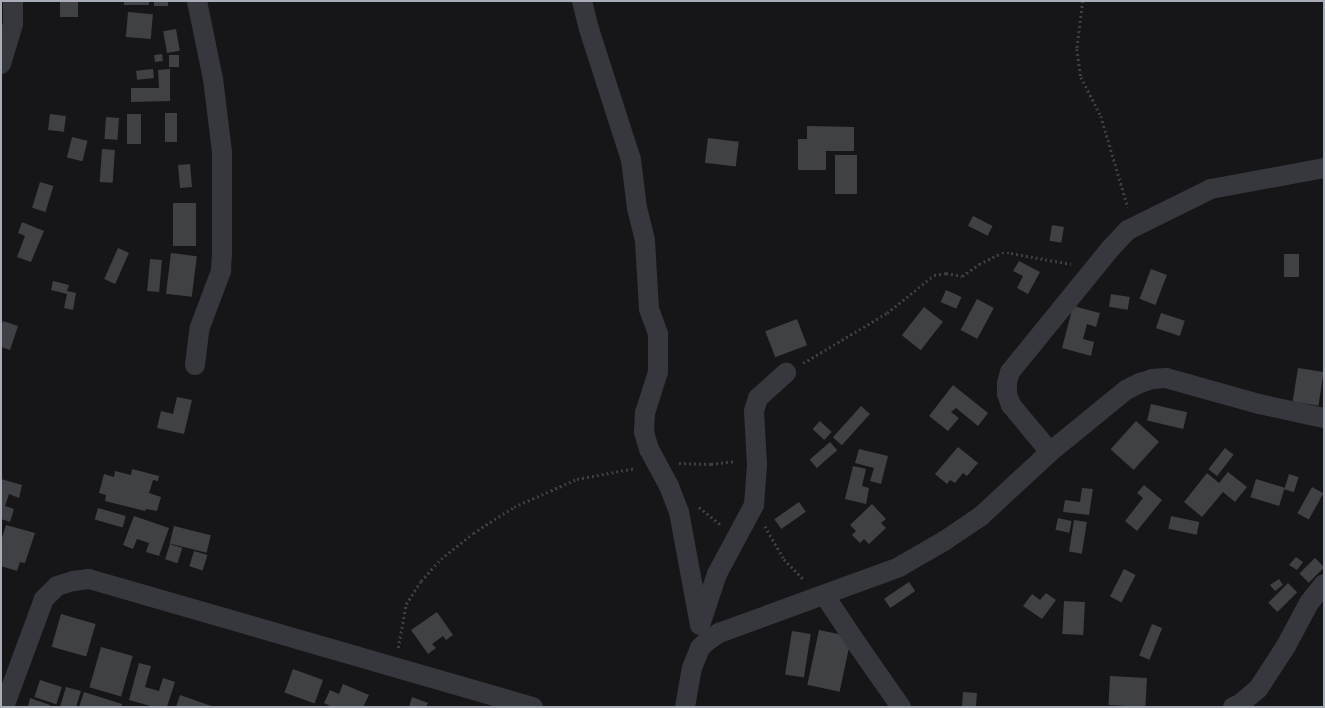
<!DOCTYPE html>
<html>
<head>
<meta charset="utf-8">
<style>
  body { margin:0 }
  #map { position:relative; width:1325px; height:708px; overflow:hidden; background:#161618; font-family:"Roboto Condensed",sans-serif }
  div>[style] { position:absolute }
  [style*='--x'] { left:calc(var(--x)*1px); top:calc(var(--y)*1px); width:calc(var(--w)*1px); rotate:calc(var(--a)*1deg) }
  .building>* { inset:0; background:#404145; transform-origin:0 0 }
  .path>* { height:2.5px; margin-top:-1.25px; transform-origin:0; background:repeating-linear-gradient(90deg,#3d3f44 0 2px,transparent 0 5px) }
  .street>* { height:20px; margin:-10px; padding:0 10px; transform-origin:10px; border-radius:10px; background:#37383d }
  span { translate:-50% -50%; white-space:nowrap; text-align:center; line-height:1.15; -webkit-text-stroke:4px #111113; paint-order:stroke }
  .frame { position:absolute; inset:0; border:2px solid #a8adb8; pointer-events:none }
</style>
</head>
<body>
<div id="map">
  <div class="building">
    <i style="left:124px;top:1px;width:25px;height:4px"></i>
    <i style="left:154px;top:1px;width:14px;height:5px"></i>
    <i style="left:60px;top:2px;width:18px;height:15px"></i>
    <i style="left:128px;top:12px;width:25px;height:25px;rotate:5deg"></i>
    <i style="left:176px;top:29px;width:22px;height:13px;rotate:80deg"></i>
    <i style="left:162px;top:54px;width:7px;height:8px;rotate:82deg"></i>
    <i style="left:169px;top:55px;width:10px;height:12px"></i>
    <i style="left:153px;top:69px;width:9px;height:17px;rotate:84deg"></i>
    <i style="clip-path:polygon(170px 69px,170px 101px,131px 102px,131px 88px,159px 88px,158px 70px)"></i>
    <i style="left:165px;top:113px;width:12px;height:29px"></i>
    <i style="left:50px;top:114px;width:16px;height:16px;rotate:7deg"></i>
    <i style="left:127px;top:114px;width:14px;height:30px"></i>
    <i style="left:106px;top:117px;width:13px;height:22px;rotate:4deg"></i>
    <i style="clip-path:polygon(807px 126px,854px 127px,854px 151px,826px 151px,826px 170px,798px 170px,798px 139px,807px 139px)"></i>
    <i style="left:72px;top:137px;width:16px;height:21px;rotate:14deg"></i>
    <i style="left:708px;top:138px;width:31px;height:25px;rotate:7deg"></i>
    <i style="left:102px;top:149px;width:13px;height:33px;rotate:4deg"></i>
    <i style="left:835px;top:155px;width:22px;height:39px"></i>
    <i style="left:190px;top:164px;width:23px;height:12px;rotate:85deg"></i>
    <i style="left:40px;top:182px;width:14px;height:27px;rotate:17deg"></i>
    <i style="left:173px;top:203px;width:23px;height:43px"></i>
    <i style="left:973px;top:216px;width:22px;height:11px;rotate:27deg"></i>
    <i style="clip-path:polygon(22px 222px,44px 231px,31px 262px,17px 257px,25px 236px,18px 233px)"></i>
    <i style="left:1052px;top:225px;width:12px;height:16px;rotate:9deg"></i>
    <i style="left:118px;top:248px;width:12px;height:34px;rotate:24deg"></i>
    <i style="left:171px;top:253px;width:26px;height:41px;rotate:7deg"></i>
    <i style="left:1284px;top:254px;width:15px;height:23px"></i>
    <i style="left:150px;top:259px;width:12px;height:32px;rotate:5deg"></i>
    <i style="clip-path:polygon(1019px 261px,1040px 272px,1028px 294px,1017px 288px,1023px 276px,1013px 271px)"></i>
    <i style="left:1151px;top:269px;width:17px;height:32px;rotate:21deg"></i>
    <i style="clip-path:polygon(53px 281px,69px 285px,67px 291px,76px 293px,73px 310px,64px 308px,67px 294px,51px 290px)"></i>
    <i style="left:946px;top:290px;width:17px;height:13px;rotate:24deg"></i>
    <i style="left:1111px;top:294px;width:19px;height:13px;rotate:9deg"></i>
    <i style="left:977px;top:299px;width:19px;height:35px;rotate:28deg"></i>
    <i style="clip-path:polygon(1073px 306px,1100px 313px,1096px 327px,1087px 324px,1083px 339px,1094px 342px,1091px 356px,1062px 348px)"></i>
    <i style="left:924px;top:307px;width:24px;height:36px;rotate:38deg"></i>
    <i style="left:1161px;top:313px;width:25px;height:16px;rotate:18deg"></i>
    <i style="left:797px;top:319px;width:28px;height:34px;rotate:69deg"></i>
    <i style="clip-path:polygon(3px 321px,18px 326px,10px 350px,1px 347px,1px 327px)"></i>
    <i style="left:1298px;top:368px;width:26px;height:34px;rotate:9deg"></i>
    <i style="clip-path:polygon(953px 385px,988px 413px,978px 426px,956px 408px,951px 412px,959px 418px,948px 431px,929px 416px)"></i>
    <i style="clip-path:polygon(177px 397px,192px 400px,184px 434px,157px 428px,161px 411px,173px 414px)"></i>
    <i style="left:1151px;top:404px;width:37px;height:17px;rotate:13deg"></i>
    <i style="left:861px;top:406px;width:12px;height:42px;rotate:42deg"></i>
    <i style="left:820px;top:421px;width:16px;height:11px;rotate:43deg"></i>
    <i style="left:1136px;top:421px;width:31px;height:38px;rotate:42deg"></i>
    <i style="left:830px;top:442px;width:11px;height:27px;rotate:49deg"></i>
    <i style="clip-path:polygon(958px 447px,978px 463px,967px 476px,963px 473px,955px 483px,950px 480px,947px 484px,935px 474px)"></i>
    <i style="left:1225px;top:448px;width:11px;height:27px;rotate:38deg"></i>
    <i style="clip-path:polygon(859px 449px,888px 456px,881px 484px,870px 481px,874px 468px,855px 463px)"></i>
    <i style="clip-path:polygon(853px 466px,866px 469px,862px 486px,869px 488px,866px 504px,845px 499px)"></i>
    <i style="clip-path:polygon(132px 469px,159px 476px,158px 481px,153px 480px,149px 493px,161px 497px,157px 511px,146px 509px,145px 511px,105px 501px,106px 495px,99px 493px,104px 474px,114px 477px,115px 471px,131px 475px)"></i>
    <i style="clip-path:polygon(1228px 472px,1247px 487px,1235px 502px,1223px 492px,1202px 517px,1184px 502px,1207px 473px,1219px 483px)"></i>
    <i style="left:1289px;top:474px;width:10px;height:16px;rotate:17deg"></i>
    <i style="clip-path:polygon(1px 479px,22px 485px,19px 498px,9px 494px,5px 506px,14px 509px,10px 522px,1px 519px)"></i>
    <i style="left:1256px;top:479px;width:30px;height:19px;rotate:17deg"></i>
    <i style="clip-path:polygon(1144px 485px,1162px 500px,1137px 531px,1125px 521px,1143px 498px,1137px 493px)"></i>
    <i style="left:1312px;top:487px;width:13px;height:30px;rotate:29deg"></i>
    <i style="clip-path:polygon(1082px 488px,1093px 489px,1089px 515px,1063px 512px,1065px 500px,1080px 502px)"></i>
    <i style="left:799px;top:502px;width:12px;height:30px;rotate:55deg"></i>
    <i style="clip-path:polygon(872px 504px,886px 519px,881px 523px,886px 528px,869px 544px,864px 539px,860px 543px,852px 535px,856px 531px,850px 525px)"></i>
    <i style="left:98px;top:508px;width:29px;height:12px;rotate:16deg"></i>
    <i style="clip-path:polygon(134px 516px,169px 528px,159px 556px,146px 552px,149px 543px,137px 539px,133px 549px,123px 545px)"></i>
    <i style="left:1171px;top:516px;width:29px;height:13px;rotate:12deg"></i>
    <i style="left:1058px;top:518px;width:14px;height:12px;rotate:12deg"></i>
    <i style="left:1074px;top:520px;width:13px;height:32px;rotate:9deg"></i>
    <i style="clip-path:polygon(6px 525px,35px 533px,25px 563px,20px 562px,17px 571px,1px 566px,1px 541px)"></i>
    <i style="left:174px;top:526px;width:38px;height:18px;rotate:14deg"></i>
    <i style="left:170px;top:544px;width:13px;height:16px;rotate:18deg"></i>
    <i style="left:194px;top:551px;width:14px;height:16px;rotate:17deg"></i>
    <i style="clip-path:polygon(1296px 557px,1303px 562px,1297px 570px,1289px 565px)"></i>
    <i style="left:1315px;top:558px;width:13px;height:22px;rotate:45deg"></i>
    <i style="left:1124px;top:569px;width:13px;height:31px;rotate:27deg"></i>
    <i style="clip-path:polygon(1279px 579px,1283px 585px,1275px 591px,1270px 585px)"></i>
    <i style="left:909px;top:582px;width:11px;height:30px;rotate:56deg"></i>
    <i style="left:1288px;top:583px;width:13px;height:28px;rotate:45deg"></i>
    <i style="clip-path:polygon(1046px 593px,1056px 600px,1042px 619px,1023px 606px,1032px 594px,1040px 600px)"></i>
    <i style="left:1064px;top:601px;width:21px;height:33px;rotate:3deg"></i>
    <i style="clip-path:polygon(437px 612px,453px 635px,446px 640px,443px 636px,432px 644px,436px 648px,428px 654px,411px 630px)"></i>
    <i style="left:61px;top:614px;width:36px;height:34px;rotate:16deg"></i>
    <i style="left:1152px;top:624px;width:11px;height:34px;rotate:22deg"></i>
    <i style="left:819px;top:630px;width:33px;height:56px;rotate:12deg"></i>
    <i style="left:792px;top:631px;width:19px;height:44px;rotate:9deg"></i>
    <i style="left:101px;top:647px;width:33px;height:42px;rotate:16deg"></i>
    <i style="clip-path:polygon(139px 663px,151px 666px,145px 687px,159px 691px,163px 678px,175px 682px,167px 707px,154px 707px,129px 700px)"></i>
    <i style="left:293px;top:669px;width:32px;height:25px;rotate:20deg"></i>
    <i style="left:1110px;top:676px;width:37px;height:29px;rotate:3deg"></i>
    <i style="left:40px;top:680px;width:23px;height:18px;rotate:18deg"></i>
    <i style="clip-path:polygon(343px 684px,369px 695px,363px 707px,332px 707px,324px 703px,330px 690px,339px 694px)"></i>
    <i style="clip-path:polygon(66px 687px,81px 691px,76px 707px,60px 707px)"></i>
    <i style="clip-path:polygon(84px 692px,122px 704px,121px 707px,79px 707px)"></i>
    <i style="left:963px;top:692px;width:14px;height:15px;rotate:4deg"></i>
    <i style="clip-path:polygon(180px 695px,214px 707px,176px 707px)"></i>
    <i style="clip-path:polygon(412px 697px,428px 703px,426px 707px,409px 707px)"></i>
    <i style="clip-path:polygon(30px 698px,50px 705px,49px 707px,28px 707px)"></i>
  </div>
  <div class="path">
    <i style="--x:1083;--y:1;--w:48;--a:97.1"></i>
    <i style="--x:1077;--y:49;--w:28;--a:82"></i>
    <i style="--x:1081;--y:77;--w:44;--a:62.9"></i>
    <i style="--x:1101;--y:116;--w:95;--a:73.5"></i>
    <i style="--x:803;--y:363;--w:98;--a:-30.8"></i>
    <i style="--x:887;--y:313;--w:60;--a:-39"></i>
    <i style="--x:934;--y:275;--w:12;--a:-9"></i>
    <i style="--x:946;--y:273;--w:16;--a:11"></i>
    <i style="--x:962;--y:276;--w:21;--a:-35"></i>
    <i style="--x:979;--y:264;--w:25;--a:-26"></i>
    <i style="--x:1002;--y:253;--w:9;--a:0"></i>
    <i style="--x:1011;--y:253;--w:61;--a:10.4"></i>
    <i style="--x:679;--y:463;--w:32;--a:2"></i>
    <i style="--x:711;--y:464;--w:23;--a:-7"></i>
    <i style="--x:699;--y:507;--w:28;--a:39"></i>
    <i style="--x:765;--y:526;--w:38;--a:60"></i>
    <i style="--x:784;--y:559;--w:29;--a:46"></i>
    <i style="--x:398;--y:648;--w:45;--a:-79.7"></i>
    <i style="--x:406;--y:604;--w:27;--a:-57"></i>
    <i style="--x:421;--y:581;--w:30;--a:-48"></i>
    <i style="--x:441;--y:559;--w:41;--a:-39.1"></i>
    <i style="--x:473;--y:533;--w:49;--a:-32.4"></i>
    <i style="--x:514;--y:507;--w:69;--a:-24"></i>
    <i style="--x:577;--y:479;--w:60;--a:-10.6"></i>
  </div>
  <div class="street">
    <i style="--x:582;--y:1;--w:29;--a:76"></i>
    <i style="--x:589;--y:29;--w:138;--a:72.2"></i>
    <i style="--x:631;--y:160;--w:48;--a:82.9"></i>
    <i style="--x:637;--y:208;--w:34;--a:76"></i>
    <i style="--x:645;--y:241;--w:68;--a:86.6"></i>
    <i style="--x:649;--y:309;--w:27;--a:70"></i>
    <i style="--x:658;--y:334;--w:38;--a:90"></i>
    <i style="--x:658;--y:372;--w:43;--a:107.6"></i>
    <i style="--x:645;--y:413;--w:19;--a:93"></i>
    <i style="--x:644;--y:432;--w:18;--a:74"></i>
    <i style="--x:649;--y:449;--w:42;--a:61.6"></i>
    <i style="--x:669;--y:486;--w:28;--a:69"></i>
    <i style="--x:679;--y:512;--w:115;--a:79.5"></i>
    <i style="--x:1;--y:64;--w:42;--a:-73.3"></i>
    <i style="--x:13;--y:24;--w:23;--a:-90"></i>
    <i style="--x:195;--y:365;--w:38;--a:-83"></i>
    <i style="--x:200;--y:327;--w:60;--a:-69.4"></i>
    <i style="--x:221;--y:271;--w:17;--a:-87"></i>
    <i style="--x:222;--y:254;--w:102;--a:-90"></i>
    <i style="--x:222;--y:152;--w:74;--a:-97"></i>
    <i style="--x:213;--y:79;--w:80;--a:-101.6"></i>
    <i style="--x:1050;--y:452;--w:61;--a:-129.7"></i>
    <i style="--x:1011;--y:405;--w:12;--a:-110"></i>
    <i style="--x:1007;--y:394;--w:11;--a:-90"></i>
    <i style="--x:1007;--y:383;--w:11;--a:-75"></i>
    <i style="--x:1010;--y:372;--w:159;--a:-50.9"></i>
    <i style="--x:1110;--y:249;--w:26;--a:-47"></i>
    <i style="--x:1128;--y:230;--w:93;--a:-26.3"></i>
    <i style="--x:1211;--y:189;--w:115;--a:-10.5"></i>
    <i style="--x:825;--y:596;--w:58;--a:56.3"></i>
    <i style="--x:857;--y:644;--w:77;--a:55.1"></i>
    <i style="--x:701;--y:622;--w:51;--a:-71.6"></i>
    <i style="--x:717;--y:574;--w:78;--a:-61.8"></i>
    <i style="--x:754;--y:505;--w:40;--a:-85.7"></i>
    <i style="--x:757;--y:465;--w:54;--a:-93.2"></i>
    <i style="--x:754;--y:411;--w:14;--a:-73"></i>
    <i style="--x:758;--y:398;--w:38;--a:-42"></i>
    <i style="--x:4;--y:707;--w:115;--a:-69.7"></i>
    <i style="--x:44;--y:599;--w:18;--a:-45"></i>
    <i style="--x:57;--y:586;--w:17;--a:-17"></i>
    <i style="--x:73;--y:581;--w:16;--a:-7"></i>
    <i style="--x:89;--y:579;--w:462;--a:16.1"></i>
    <i style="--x:685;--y:707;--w:40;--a:-80"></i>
    <i style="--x:692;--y:668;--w:22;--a:-68"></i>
    <i style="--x:700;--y:648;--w:8;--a:-45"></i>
    <i style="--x:706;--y:642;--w:16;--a:-35"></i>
    <i style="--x:719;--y:633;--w:192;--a:-20.1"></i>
    <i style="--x:899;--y:567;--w:52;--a:-30"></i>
    <i style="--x:944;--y:541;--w:45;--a:-34"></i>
    <i style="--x:981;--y:516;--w:94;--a:-42.8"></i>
    <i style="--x:1050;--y:452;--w:98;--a:-39.2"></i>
    <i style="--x:1126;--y:390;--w:16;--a:-27"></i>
    <i style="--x:1140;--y:383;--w:13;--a:-18"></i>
    <i style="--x:1152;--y:379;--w:14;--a:-4"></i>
    <i style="--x:1166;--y:378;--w:97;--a:15.6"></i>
    <i style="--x:1259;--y:404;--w:66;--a:12.2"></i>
    <i style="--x:1233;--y:707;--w:8;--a:-23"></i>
    <i style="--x:1240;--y:704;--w:23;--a:-40"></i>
    <i style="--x:1258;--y:689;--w:51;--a:-56.9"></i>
    <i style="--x:1286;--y:646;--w:49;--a:-61.9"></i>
    <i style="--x:1309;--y:603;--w:24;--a:-52"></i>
  </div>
  <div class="frame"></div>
</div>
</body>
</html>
